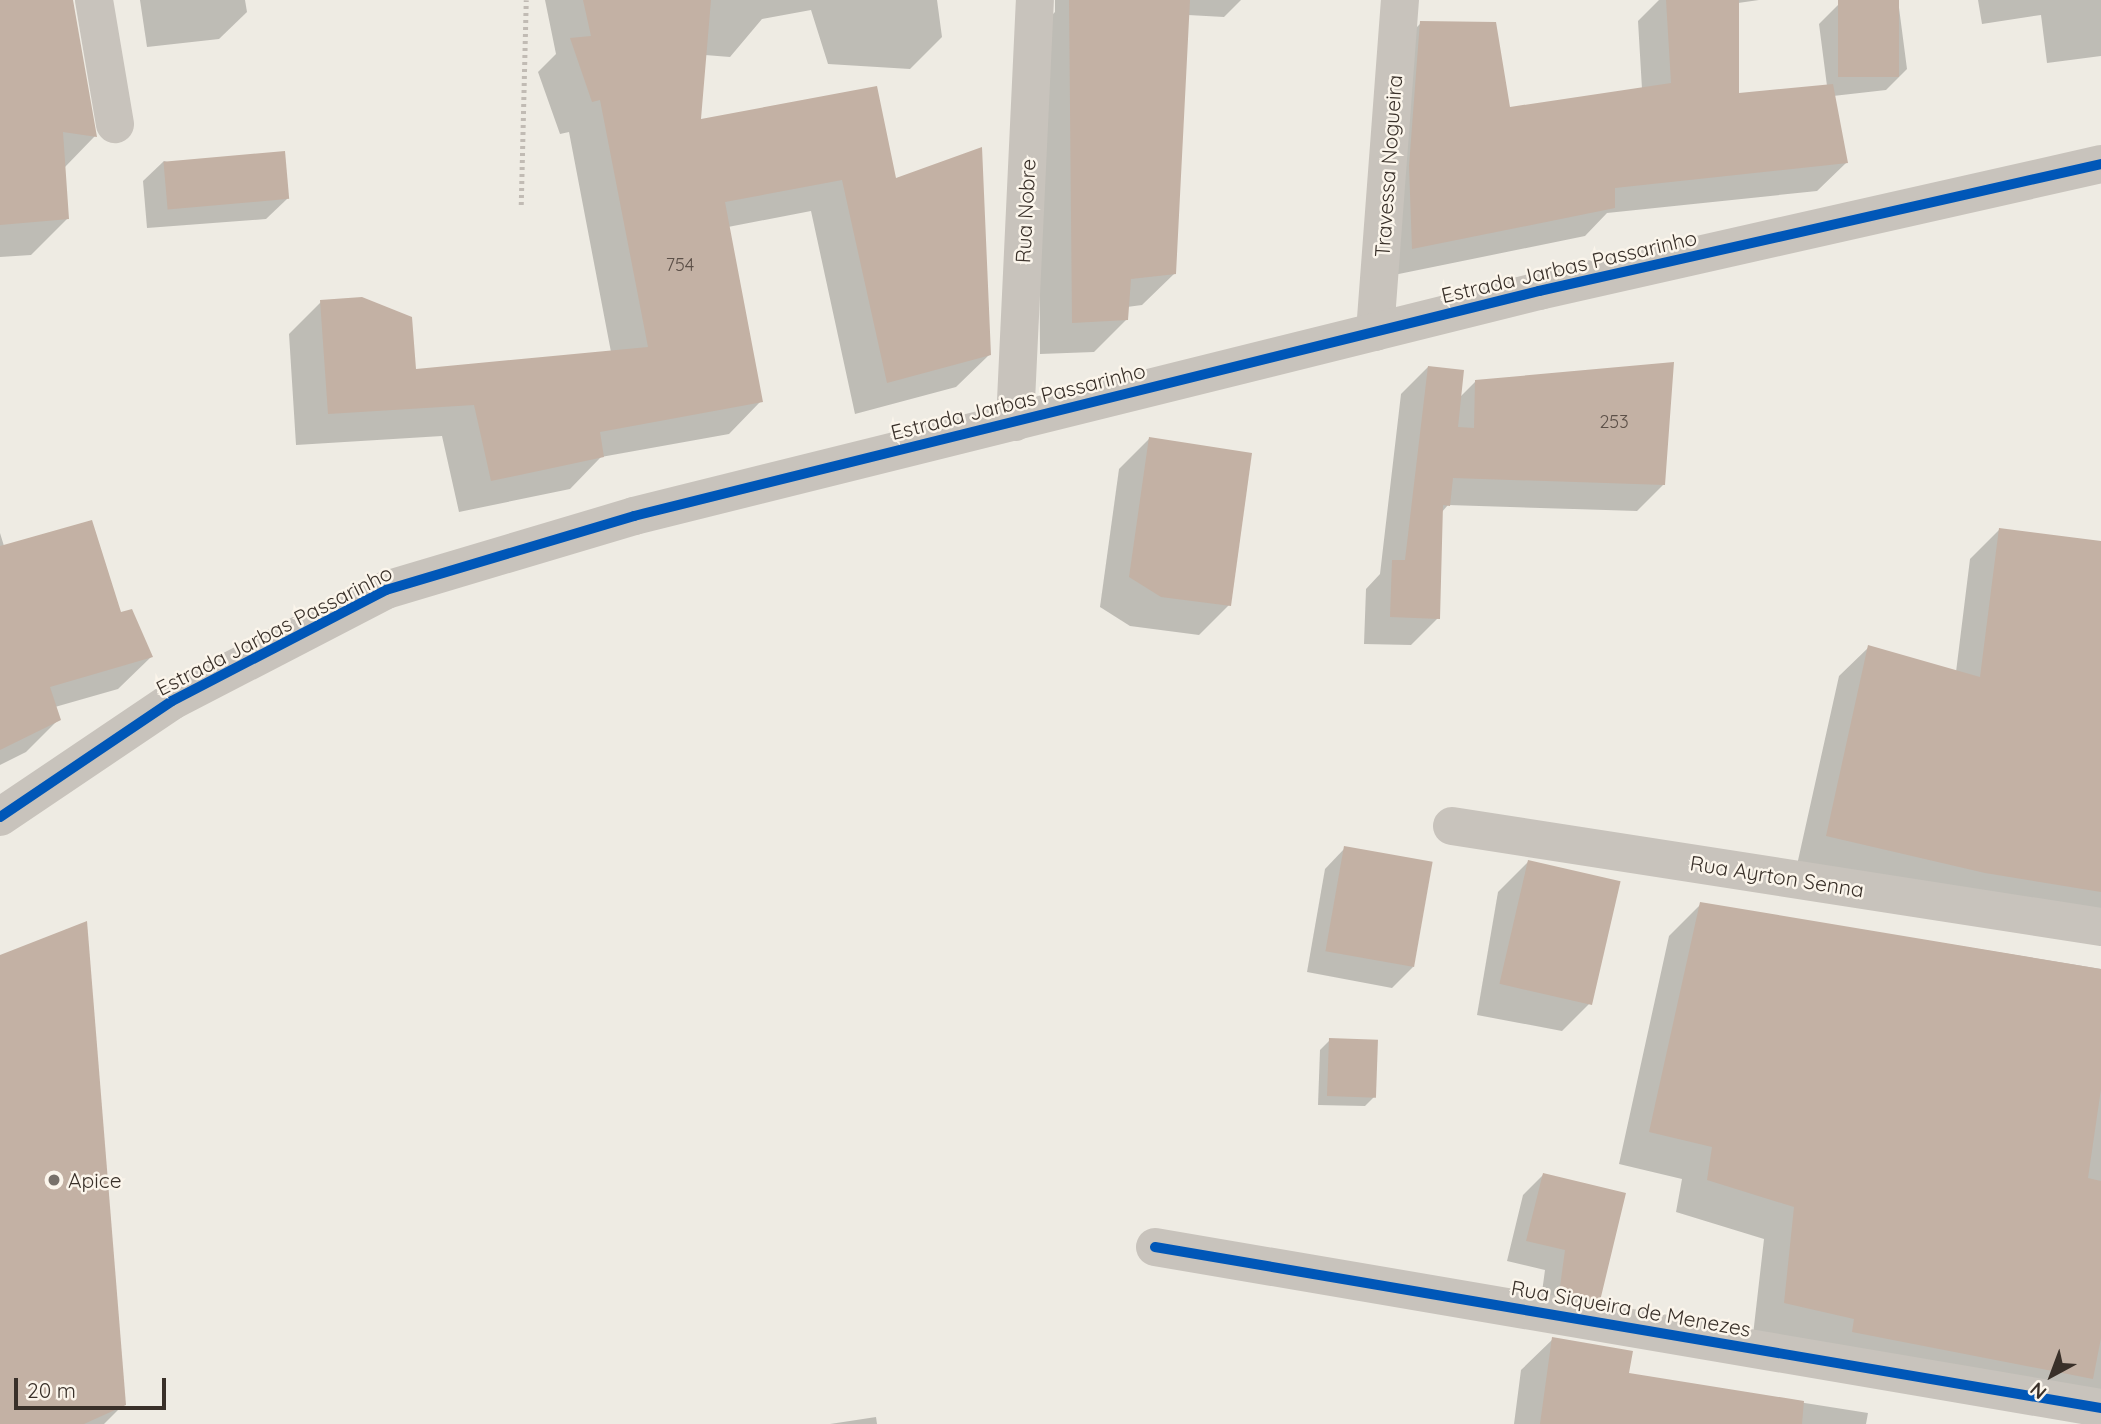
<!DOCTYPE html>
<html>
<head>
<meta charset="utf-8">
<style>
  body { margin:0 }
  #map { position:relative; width:2101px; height:1424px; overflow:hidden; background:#eeebe3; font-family:Quicksand,sans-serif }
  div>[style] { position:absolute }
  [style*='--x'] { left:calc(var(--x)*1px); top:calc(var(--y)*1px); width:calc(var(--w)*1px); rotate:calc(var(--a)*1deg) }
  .shadow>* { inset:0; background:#0003 }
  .building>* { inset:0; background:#c3b1a4; transform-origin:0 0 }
  .path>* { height:4.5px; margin-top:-2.25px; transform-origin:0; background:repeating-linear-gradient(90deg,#c1bbb4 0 3.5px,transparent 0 7px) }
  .minor>* { height:38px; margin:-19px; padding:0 19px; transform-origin:19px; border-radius:19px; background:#c8c3bc }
  .tertiary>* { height:38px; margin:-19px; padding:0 19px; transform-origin:19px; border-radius:19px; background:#c8c3bc }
  .cycleway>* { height:10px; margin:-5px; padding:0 5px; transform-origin:5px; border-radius:5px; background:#0057b8 }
  .dots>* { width:19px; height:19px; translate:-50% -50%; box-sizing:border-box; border:4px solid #fbf5eb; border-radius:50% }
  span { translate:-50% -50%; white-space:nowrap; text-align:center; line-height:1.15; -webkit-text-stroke:5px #fbf5eb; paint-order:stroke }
  .number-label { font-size:18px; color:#5c5048 }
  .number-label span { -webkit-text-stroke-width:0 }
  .street-label { font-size:21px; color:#393029 }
  .poi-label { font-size:21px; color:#393029 }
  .left { translate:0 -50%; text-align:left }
  .north { position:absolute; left:2017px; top:1340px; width:70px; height:70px; -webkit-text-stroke:5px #fbf5eb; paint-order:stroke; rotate:221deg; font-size:19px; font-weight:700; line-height:28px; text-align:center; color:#393029 }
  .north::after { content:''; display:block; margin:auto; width:24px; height:32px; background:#393029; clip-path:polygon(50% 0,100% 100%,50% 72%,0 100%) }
  .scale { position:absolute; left:14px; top:1378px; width:152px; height:32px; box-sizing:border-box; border:4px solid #393029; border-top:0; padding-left:9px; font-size:21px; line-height:24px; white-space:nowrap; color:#393029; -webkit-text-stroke:5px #fbf5eb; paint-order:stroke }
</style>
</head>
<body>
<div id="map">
  <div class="shadow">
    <i style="clip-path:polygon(0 0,72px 0,95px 136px,64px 168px,67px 219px,31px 255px,0 257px)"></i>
    <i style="clip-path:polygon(140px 0,245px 0,247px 12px,219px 39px,147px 47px)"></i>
    <i style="clip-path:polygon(545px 0,937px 0,942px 37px,910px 69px,828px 64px,811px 10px,762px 19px,730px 57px,705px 55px,699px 121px,894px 181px,989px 355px,956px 387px,855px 414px,811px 211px,728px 227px,761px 401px,729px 434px,601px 457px,570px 489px,459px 512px,442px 436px,296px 445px,289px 334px,321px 302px,414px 371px,611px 352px,569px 132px,560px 134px,538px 72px,556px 54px)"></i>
    <i style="clip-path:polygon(1055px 0,1241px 0,1224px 17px,1188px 15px,1175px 273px,1142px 305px,1127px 307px,1126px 320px,1094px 352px,1040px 354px,1038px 29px,1055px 12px)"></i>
    <i style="clip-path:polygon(1659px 0,1759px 0,1738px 3px,1737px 95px,1827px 86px,1819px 24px,1839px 4px,1898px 0,1907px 69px,1886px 90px,1833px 96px,1846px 163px,1817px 191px,1607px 213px,1585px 236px,1384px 277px,1392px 52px,1421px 23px,1509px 109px,1642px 89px,1638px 21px)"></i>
    <i style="clip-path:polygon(1978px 0,2101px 0,2101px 56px,2047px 63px,2041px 15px,1982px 24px)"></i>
    <i style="clip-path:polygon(164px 161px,287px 199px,266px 219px,147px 228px,143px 181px)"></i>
    <i style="clip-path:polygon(1428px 367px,1460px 397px,1475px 382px,1664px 484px,1637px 511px,1448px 505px,1441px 513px,1438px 618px,1411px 645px,1364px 644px,1366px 589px,1380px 574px,1401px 394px)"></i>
    <i style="clip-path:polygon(1149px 439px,1229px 605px,1199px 635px,1130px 626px,1100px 607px,1119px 469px)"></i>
    <i style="clip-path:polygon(1999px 530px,2101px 543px,2101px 927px,1797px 865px,1839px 676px,1869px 647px,1956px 672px,1970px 559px)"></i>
    <i style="clip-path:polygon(0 533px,4px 546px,120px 615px,151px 657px,118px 689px,55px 707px,59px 719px,26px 752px,0 765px)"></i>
    <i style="clip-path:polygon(1345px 848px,1413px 967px,1392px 988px,1307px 972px,1325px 869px)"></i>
    <i style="clip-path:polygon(1528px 862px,1592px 1001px,1562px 1031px,1477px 1015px,1498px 892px)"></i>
    <i style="clip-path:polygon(1701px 904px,2101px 969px,2101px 1424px,1753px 1335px,1764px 1239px,1676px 1212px,1682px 1179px,1619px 1164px,1669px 936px)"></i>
    <i style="clip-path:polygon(0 957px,124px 1404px,104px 1424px,0 1424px)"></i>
    <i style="clip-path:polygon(1330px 1040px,1375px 1096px,1365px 1106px,1318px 1105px,1320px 1050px)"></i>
    <i style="clip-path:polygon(1543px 1175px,1599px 1300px,1578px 1320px,1539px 1314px,1545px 1270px,1507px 1261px,1523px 1195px)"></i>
    <i style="clip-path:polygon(1553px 1339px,1628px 1375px,1868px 1413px,1866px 1424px,1514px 1424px,1521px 1370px)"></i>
    <i style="clip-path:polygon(876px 1417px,877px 1424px,830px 1424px)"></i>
  </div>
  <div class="building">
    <i style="clip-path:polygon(0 0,73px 0,97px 137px,63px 132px,69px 219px,0 225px)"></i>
    <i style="clip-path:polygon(583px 0,711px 0,701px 119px,877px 86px,896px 178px,982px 147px,991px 355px,887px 383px,842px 180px,725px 202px,763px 402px,600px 432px,604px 457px,491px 481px,474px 405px,328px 414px,320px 300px,362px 297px,412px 317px,416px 369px,648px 347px,600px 100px,592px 102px,570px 38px,591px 36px)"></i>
    <i style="clip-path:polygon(1069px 0,1190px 0,1176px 274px,1131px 279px,1128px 320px,1072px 323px)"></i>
    <i style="clip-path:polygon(1666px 0,1739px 0,1739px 93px,1833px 84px,1848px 163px,1615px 188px,1615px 208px,1412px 249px,1409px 166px,1420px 21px,1496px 22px,1510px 107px,1671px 83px)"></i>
    <i style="left:1838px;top:0;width:61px;height:77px"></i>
    <i style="left:285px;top:151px;width:48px;height:122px;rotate:85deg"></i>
    <i style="clip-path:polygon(1674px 362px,1665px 485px,1453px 478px,1450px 506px,1443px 505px,1440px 619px,1390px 617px,1392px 560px,1405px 560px,1428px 366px,1464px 370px,1458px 427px,1474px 428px,1475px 380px)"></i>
    <i style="clip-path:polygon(1149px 437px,1252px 453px,1231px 606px,1161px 597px,1129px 577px)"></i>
    <i style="clip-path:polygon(92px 520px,121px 612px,132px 609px,153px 657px,50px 687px,61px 720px,0 750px,0 546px)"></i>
    <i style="clip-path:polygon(1999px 528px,2101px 541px,2101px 892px,1985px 873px,1826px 836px,1868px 645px,1980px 677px)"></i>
    <i style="left:1344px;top:846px;width:90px;height:107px;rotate:10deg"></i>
    <i style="left:1528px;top:860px;width:95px;height:127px;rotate:13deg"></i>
    <i style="clip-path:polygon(1700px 902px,2101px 969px,2101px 1089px,2088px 1178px,2101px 1181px,2101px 1338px,2093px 1379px,1852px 1332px,1854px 1319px,1784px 1303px,1794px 1207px,1707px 1180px,1712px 1147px,1649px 1132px)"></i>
    <i style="clip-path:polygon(87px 921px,126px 1405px,84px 1424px,0 1424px,0 955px)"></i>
    <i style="left:1329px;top:1038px;width:49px;height:58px;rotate:2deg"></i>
    <i style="clip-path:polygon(1543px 1173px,1626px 1193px,1600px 1301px,1559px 1294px,1565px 1250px,1526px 1241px)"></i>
    <i style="clip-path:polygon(1552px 1337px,1633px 1351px,1629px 1373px,1804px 1401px,1802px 1424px,1540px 1424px)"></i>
  </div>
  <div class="path">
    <i style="--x:521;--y:205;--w:205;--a:-88.6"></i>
  </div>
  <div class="minor">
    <i style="--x:94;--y:0;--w:126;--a:80.4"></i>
    <i style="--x:1375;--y:332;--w:333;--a:-85.7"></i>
    <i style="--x:1015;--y:422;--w:422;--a:-87.3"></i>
    <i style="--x:1452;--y:826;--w:657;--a:8.85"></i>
    <i style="--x:1155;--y:1247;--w:960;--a:9.66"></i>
  </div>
  <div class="tertiary">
    <i style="--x:0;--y:817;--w:207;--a:-34"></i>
    <i style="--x:172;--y:701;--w:241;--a:-27.4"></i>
    <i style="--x:386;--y:590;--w:259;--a:-16.6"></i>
    <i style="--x:634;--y:516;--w:933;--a:-13.96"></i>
    <i style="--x:1539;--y:291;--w:576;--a:-12.73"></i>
  </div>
  <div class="cycleway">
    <i style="--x:0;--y:817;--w:207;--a:-34"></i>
    <i style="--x:172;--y:701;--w:241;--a:-27.4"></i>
    <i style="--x:386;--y:590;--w:259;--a:-16.6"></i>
    <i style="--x:634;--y:516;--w:933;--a:-13.96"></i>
    <i style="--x:1539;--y:291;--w:576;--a:-12.73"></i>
    <i style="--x:1155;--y:1247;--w:960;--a:9.66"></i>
  </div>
  <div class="dots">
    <i style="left:54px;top:1180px;background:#78716a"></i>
  </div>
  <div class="number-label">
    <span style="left:680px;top:265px">754</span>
    <span style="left:1614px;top:422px">253</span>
  </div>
  <div class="street-label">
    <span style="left:1388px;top:166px;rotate:-86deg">Travessa Nogueira</span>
    <span style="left:1025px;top:211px;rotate:-87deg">Rua Nobre</span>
    <span style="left:1569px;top:266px;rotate:-13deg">Estrada Jarbas Passarinho</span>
    <span style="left:1018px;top:401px;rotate:-14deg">Estrada Jarbas Passarinho</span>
    <span style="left:274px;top:630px;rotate:-27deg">Estrada Jarbas Passarinho</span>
    <span style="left:1777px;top:876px;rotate:9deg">Rua Ayrton Senna</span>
    <span style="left:1631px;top:1308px;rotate:10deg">Rua Siqueira de Menezes</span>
  </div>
  <div class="poi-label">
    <span class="left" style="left:68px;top:1180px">Apice</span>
  </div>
  <div class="north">N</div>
  <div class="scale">20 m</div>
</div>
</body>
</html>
